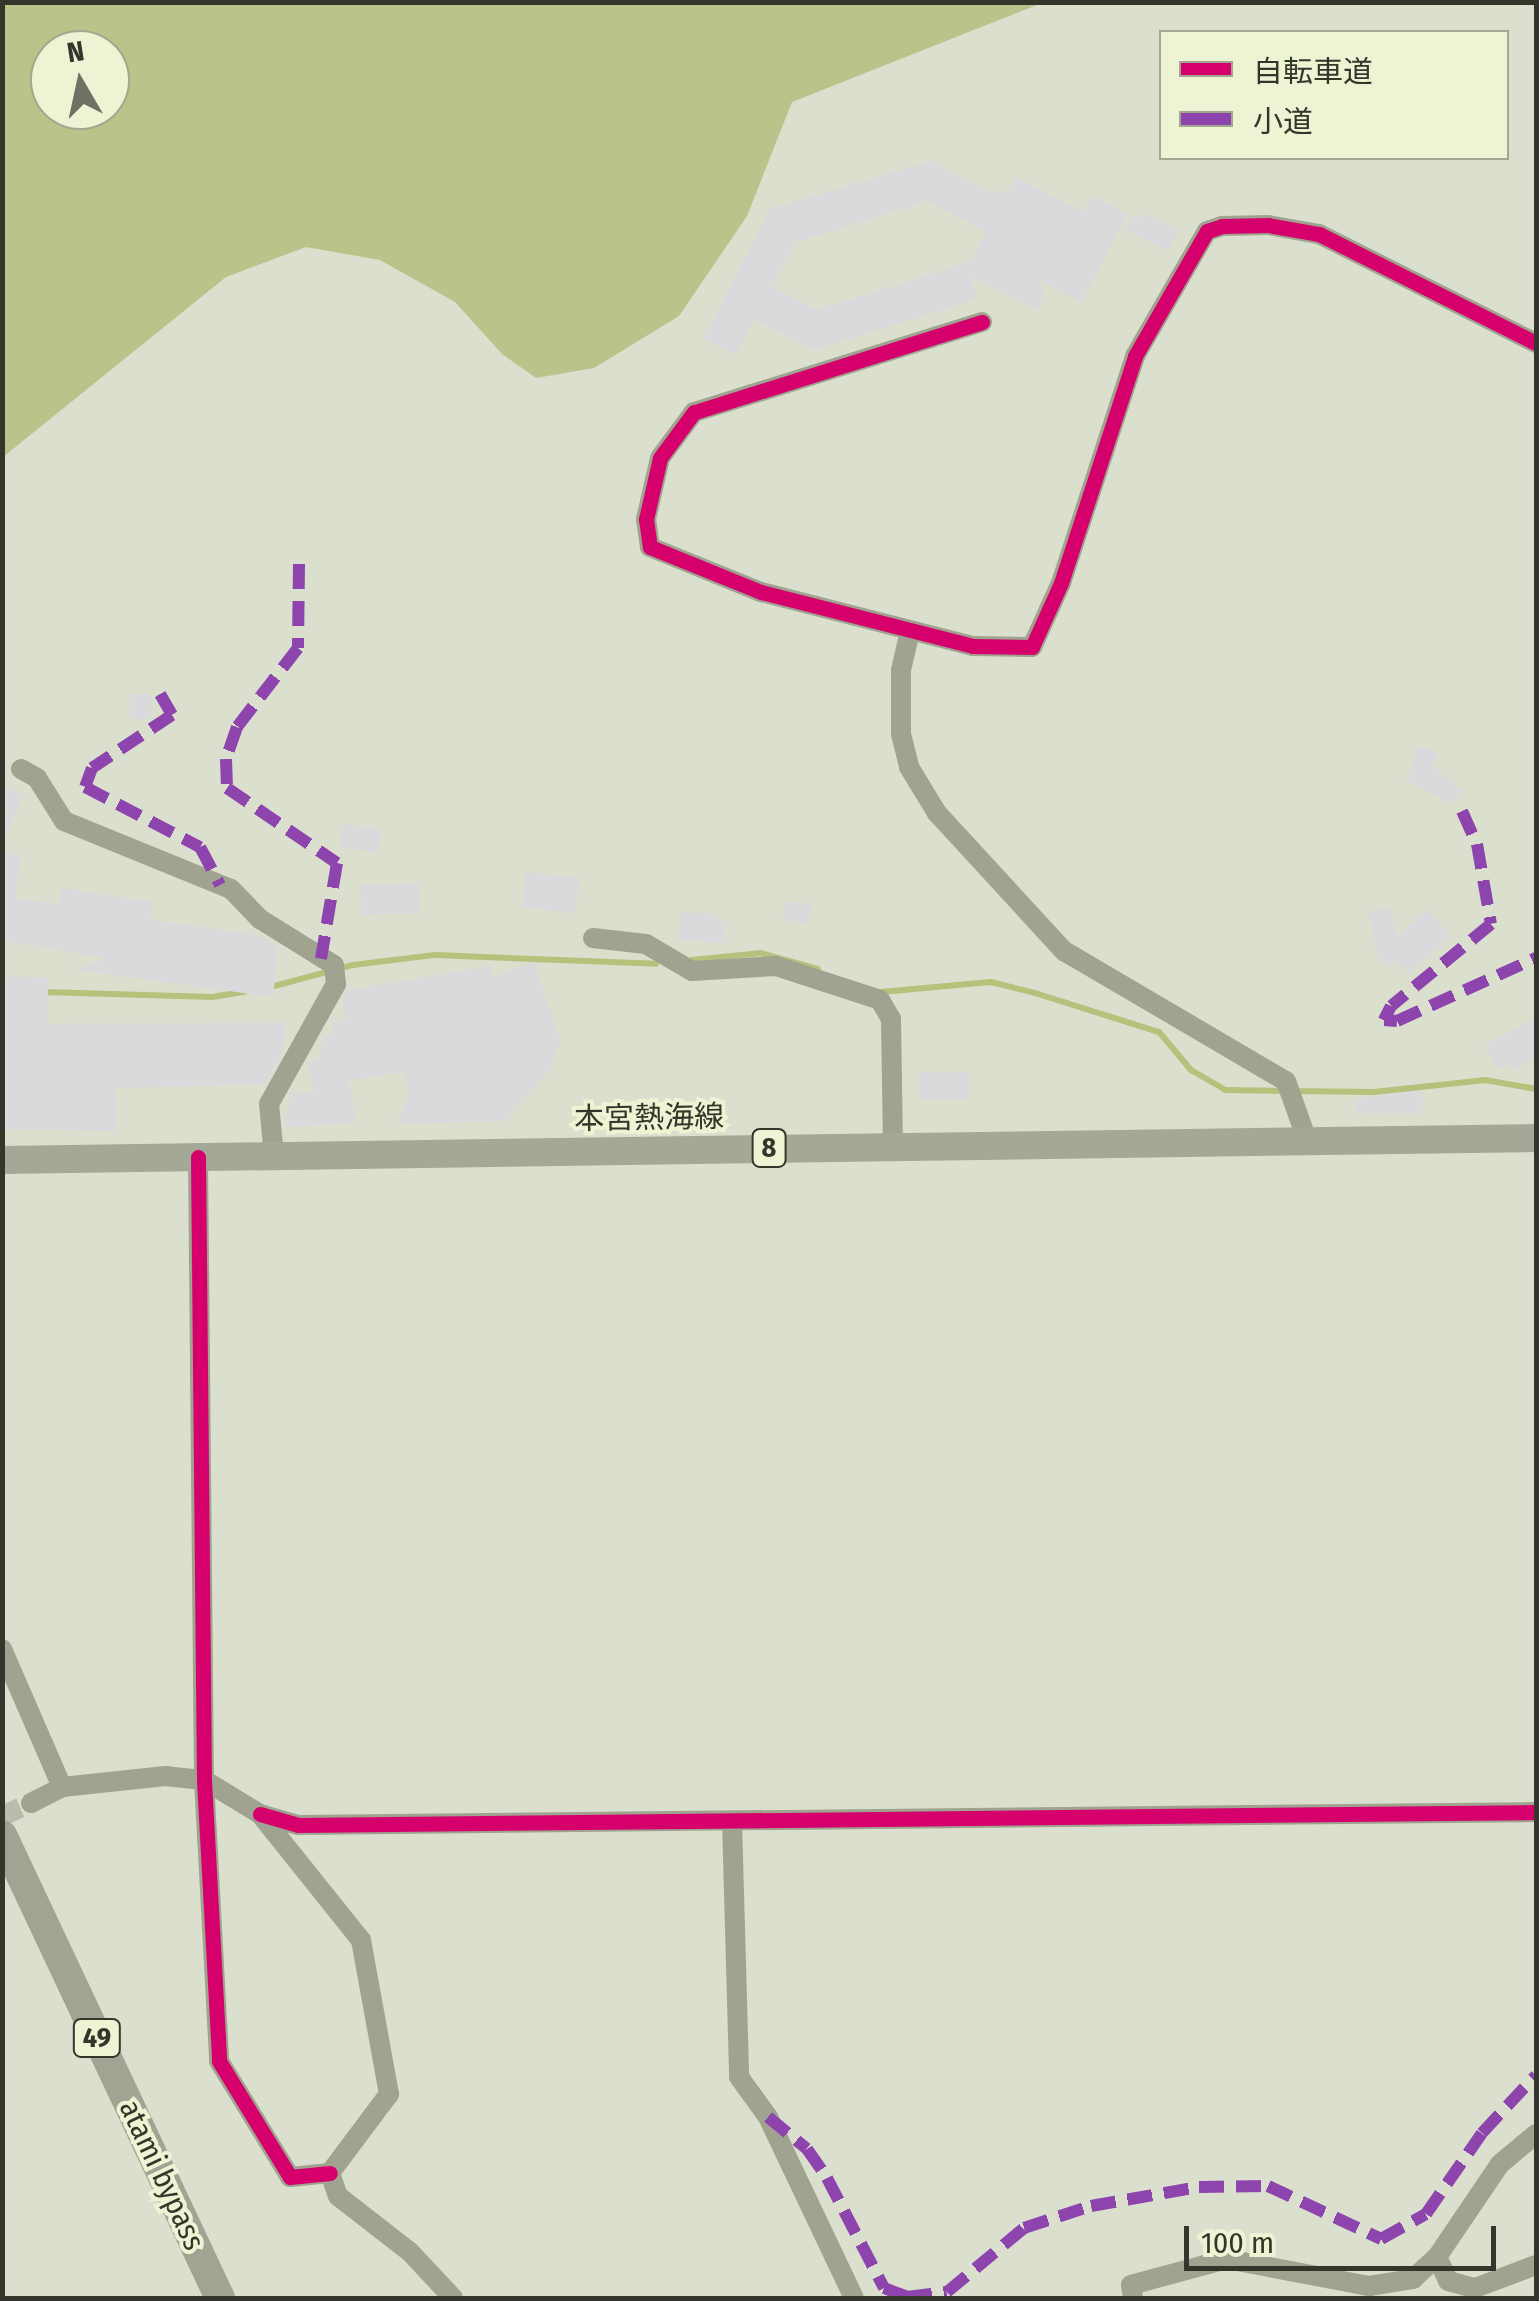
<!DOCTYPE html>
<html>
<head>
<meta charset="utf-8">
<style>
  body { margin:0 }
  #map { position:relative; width:1539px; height:2301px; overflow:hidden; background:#dbdfce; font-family:"Fira Sans Condensed","Noto Sans JP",sans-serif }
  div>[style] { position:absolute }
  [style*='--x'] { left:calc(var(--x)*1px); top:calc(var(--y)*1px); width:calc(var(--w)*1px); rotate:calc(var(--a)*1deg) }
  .forest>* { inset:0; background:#b8c489 }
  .stream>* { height:6px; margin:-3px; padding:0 3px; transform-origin:3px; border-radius:3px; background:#b4c27c }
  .building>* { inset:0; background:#d9dadc; transform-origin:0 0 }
  .minor-tunnel>* { height:20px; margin-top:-10px; transform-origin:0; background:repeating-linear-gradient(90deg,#b9bdad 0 20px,transparent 0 30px) }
  .minor>* { height:20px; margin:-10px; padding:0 10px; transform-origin:10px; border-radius:10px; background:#9fa390 }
  .major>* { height:28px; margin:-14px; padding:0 14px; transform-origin:14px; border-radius:14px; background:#a4a896 }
  .highway>* { height:30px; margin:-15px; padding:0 15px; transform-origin:15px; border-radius:15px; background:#a0a493 }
  .quiet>* { height:12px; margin-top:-6px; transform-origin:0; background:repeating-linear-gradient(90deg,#8e44ad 0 25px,transparent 0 37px) }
  .cycleway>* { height:15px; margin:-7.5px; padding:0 7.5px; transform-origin:7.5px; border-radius:7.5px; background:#d6006c }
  span { translate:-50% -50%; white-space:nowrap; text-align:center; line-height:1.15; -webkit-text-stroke:8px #ecf4d4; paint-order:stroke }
  .shield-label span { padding:2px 8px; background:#ecf4d4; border:2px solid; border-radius:8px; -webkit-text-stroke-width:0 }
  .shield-label { font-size:28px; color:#33362a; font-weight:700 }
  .street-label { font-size:30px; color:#33362a }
  .frame { position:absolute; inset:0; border:5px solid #33362a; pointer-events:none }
  .legend { position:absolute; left:1159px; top:30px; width:350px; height:130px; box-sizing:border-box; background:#ecf4d4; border:2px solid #a2a890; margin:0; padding:12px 18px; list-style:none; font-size:30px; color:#33362a }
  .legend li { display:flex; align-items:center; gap:20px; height:50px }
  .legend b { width:50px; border:2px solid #a2a890 }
  .north { position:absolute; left:30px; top:30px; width:100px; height:100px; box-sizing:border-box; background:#ecf4d4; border:2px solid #a2a890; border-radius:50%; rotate:351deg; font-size:28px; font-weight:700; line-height:40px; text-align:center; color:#33362a }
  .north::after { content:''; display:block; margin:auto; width:35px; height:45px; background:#6e7163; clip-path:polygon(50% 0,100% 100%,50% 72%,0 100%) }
  .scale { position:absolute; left:1184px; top:2226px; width:312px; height:45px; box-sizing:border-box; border:5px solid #33362a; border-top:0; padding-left:12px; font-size:30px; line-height:35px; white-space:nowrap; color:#33362a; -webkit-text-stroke:8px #ecf4d4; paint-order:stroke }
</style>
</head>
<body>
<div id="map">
  <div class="forest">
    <i style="clip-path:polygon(evenodd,3px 2px,1042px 2px,1042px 3px,792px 102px,747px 216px,679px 316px,594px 368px,536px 378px,502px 354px,455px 302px,380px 260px,306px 247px,226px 277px,3px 457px,3px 2px,50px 50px,110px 50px,110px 110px,50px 110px,50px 50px)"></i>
  </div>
  <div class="stream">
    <i style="--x:692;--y:960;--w:69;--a:-5.8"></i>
    <i style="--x:761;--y:953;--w:59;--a:15.7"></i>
    <i style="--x:267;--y:988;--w:89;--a:-15"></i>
    <i style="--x:353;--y:965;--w:83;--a:-7"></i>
    <i style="--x:435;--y:955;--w:221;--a:2.3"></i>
    <i style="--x:43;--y:992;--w:169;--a:1.7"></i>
    <i style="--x:212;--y:997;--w:33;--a:-9"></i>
    <i style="--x:881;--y:992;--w:110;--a:-5.2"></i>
    <i style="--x:991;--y:982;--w:45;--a:14"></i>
    <i style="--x:1035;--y:993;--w:130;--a:17.5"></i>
    <i style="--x:1159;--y:1032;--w:50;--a:49.9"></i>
    <i style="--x:1191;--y:1070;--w:39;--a:30"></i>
    <i style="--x:1225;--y:1090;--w:149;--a:0.8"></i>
    <i style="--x:1374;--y:1092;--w:112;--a:-6.2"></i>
    <i style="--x:1485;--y:1080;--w:52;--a:10"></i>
  </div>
  <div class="building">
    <i style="clip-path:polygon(evenodd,931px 161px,991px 193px,1010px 190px,1016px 177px,1083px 212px,1093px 195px,1127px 215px,1081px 302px,1040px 280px,1044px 295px,1037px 310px,970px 276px,977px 299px,814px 350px,754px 319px,735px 355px,703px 339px,770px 209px,931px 161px,928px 201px,986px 232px,970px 262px,817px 310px,772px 286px,796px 242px,928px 201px)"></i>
    <i style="clip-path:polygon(1145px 213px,1179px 230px,1167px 251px,1125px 229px,1132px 215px,1142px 219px)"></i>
    <i style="left:130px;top:694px;width:21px;height:25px"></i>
    <i style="clip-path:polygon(1418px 746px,1438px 752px,1433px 767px,1463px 791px,1452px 804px,1407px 780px)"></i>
    <i style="clip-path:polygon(2px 786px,23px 794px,3px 844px,2px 844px)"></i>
    <i style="left:343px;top:824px;width:39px;height:23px;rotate:9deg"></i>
    <i style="clip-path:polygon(2px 853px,21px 855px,15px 898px,58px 904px,61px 888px,152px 902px,150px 920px,259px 935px,278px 947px,273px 997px,72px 969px,108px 959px,2px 940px)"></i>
    <i style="left:526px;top:872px;width:54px;height:35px;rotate:7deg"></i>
    <i style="left:419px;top:883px;width:30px;height:58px;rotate:88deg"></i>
    <i style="left:786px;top:901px;width:26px;height:19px;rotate:9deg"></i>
    <i style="clip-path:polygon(1390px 907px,1397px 937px,1426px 909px,1450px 935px,1409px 974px,1395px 959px,1387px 967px,1378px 958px,1368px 912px)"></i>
    <i style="clip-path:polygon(681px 912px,717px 914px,716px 922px,726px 922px,725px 943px,679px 940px)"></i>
    <i style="clip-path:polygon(534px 962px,560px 1040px,550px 1069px,504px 1121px,397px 1124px,409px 1095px,405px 1072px,349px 1080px,356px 1123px,285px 1127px,291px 1092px,315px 1092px,308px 1063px,320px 1058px,323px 1036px,335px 1034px,331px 1022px,347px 1022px,342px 1001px,348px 990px,491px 966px,493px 977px)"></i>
    <i style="clip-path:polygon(2px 976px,48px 978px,48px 1024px,285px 1023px,284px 1048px,265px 1084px,116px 1088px,117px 1131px,2px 1129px)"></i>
    <i style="clip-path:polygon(1536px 1019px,1536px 1058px,1514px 1070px,1510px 1063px,1498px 1069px,1485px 1045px)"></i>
    <i style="left:919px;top:1072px;width:51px;height:27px"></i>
    <i style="clip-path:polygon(1406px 1092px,1423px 1092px,1422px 1113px,1355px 1113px,1354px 1099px)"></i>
  </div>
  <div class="minor-tunnel">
    <i style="--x:2;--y:1816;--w:32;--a:-24"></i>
  </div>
  <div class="minor">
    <i style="--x:982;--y:322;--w:302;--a:162.6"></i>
    <i style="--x:694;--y:412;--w:57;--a:126.5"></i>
    <i style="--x:660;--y:458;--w:63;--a:102.9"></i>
    <i style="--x:646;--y:519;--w:28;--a:82"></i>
    <i style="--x:650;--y:547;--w:120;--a:22.1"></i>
    <i style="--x:761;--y:592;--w:219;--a:14.3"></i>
    <i style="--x:973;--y:646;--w:59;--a:1"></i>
    <i style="--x:1032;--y:647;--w:70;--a:-65.6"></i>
    <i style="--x:1061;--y:583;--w:239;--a:-71.9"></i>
    <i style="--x:1135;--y:356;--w:144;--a:-60.1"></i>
    <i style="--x:1207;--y:231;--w:16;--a:-18"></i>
    <i style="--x:1222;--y:226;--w:46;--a:-1.2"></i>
    <i style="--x:1268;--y:225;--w:52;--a:10"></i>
    <i style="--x:1319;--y:234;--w:243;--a:26.7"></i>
    <i style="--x:910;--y:631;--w:40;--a:103"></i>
    <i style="--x:901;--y:670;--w:64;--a:90"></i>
    <i style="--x:901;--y:734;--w:34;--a:76"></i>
    <i style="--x:909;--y:767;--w:54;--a:58.7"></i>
    <i style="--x:937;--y:813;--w:188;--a:47.4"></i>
    <i style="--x:1064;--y:951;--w:257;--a:30.4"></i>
    <i style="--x:1286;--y:1081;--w:63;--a:70.4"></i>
    <i style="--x:21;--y:769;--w:18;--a:29"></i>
    <i style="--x:37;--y:778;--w:51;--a:57.9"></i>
    <i style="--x:64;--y:821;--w:180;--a:22.2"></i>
    <i style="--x:231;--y:889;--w:42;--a:46"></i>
    <i style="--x:260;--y:919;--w:87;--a:31.9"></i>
    <i style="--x:334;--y:965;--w:19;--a:84"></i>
    <i style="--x:336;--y:984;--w:137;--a:119.2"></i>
    <i style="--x:269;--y:1104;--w:52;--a:84.5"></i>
    <i style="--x:593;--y:938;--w:53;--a:6.5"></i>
    <i style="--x:646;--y:944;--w:53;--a:30.4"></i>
    <i style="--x:692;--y:971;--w:84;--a:-3.4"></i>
    <i style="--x:776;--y:966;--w:109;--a:18.1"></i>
    <i style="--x:880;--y:1000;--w:22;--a:60"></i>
    <i style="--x:891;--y:1019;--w:127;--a:89.1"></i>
    <i style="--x:198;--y:1157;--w:623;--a:89.45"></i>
    <i style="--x:204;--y:1780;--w:281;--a:86.9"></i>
    <i style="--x:219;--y:2061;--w:136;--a:58.5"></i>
    <i style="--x:290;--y:2177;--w:40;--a:-5.7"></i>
    <i style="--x:2;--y:1649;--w:150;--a:66.5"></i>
    <i style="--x:31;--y:1803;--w:35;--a:-27"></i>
    <i style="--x:62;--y:1787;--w:104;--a:-6.1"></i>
    <i style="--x:165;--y:1776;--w:39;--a:6"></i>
    <i style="--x:204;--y:1780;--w:66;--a:31.3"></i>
    <i style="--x:260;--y:1814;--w:161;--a:51.3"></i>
    <i style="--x:361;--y:1940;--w:157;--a:79.7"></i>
    <i style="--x:389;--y:2094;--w:99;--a:126.8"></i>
    <i style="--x:330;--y:2173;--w:24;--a:71"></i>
    <i style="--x:338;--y:2196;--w:91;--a:37.9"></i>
    <i style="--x:410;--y:2252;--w:63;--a:46.9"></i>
    <i style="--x:260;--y:1814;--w:40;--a:16"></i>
    <i style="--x:298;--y:1825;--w:1238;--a:-0.6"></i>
    <i style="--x:732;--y:1821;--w:256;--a:88.4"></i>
    <i style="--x:739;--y:2077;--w:49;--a:54.1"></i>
    <i style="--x:768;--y:2117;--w:200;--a:64.6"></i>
    <i style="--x:1437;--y:2257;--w:26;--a:65"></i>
    <i style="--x:1448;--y:2281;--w:28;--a:15"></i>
    <i style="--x:1475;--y:2288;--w:65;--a:-20.7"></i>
    <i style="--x:1133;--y:2298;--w:13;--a:-99"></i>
    <i style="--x:1131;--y:2285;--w:99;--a:-15.2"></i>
    <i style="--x:1227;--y:2259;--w:145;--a:10.8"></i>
    <i style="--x:1369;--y:2286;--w:45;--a:-9"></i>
    <i style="--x:1413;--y:2279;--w:33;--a:-43"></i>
    <i style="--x:1437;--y:2257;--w:112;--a:-55.9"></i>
    <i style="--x:1500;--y:2164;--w:47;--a:-39.8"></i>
  </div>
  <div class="major">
    <i style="--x:2;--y:1160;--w:1534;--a:-0.82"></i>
  </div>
  <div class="highway">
    <i style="--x:2;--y:1835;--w:512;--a:64.79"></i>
  </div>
  <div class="quiet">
    <i style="--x:299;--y:564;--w:84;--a:90.7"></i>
    <i style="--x:298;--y:648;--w:100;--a:127.7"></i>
    <i style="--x:237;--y:727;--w:34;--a:109"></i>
    <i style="--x:226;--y:759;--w:29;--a:88"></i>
    <i style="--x:227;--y:788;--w:133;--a:34.3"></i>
    <i style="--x:337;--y:863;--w:97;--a:99.5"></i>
    <i style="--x:160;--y:694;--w:24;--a:60"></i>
    <i style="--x:172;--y:715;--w:96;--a:146.5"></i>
    <i style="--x:92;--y:768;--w:20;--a:110"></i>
    <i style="--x:85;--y:787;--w:130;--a:27.6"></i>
    <i style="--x:200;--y:847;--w:43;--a:62.2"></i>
    <i style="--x:1462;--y:811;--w:36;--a:66"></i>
    <i style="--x:1477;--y:844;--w:81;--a:80.1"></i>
    <i style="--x:1491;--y:924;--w:129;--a:140.6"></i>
    <i style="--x:1391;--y:1006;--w:16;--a:117"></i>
    <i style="--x:1384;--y:1020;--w:13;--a:4"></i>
    <i style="--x:1397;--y:1021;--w:153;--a:-24.4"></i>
    <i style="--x:768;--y:2117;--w:50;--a:39.4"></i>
    <i style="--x:807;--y:2149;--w:35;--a:55"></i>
    <i style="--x:827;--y:2178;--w:124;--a:62.6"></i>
    <i style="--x:884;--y:2288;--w:25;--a:21"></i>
    <i style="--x:907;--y:2297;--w:40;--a:-7.1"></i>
    <i style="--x:947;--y:2292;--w:100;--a:-39.7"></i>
    <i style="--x:1024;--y:2228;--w:71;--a:-18.2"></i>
    <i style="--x:1091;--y:2206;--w:110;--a:-10"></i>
    <i style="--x:1199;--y:2187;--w:69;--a:-0.8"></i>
    <i style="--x:1268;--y:2186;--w:125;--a:25.1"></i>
    <i style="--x:1381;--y:2239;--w:51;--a:-29.1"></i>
    <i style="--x:1426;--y:2214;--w:98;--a:-55.3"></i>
    <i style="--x:1482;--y:2133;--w:79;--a:-47"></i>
  </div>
  <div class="cycleway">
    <i style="--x:982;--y:322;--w:302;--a:162.6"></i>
    <i style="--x:694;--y:412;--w:57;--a:126.5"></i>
    <i style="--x:660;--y:458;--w:63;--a:102.9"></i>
    <i style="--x:646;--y:519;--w:28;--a:82"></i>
    <i style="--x:650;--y:547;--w:120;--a:22.1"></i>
    <i style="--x:761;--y:592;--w:219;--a:14.3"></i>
    <i style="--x:973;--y:646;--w:59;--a:1"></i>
    <i style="--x:1032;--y:647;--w:70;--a:-65.6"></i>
    <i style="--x:1061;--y:583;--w:239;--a:-71.9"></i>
    <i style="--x:1135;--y:356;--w:144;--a:-60.1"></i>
    <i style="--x:1207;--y:231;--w:16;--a:-18"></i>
    <i style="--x:1222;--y:226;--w:46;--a:-1.2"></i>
    <i style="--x:1268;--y:225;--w:52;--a:10"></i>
    <i style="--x:1319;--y:234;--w:243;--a:26.7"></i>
    <i style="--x:198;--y:1157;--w:623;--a:89.45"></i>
    <i style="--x:204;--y:1780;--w:281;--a:86.9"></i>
    <i style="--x:219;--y:2061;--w:136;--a:58.5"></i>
    <i style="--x:290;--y:2177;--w:40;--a:-5.7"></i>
    <i style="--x:260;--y:1814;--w:40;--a:16"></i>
    <i style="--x:298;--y:1825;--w:1238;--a:-0.6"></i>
  </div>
  <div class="shield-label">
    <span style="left:769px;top:1148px">8</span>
    <span style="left:97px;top:2038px">49</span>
  </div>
  <div class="street-label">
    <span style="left:649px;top:1118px;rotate:-1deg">本宮熱海線</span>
    <span style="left:162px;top:2175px;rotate:65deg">atami bypass</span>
  </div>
  <div class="frame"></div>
  <ul class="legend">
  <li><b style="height:12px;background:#d6006c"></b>自転車道</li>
  <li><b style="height:12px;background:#8e44ad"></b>小道</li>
  </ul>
  <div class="north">N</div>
  <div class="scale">100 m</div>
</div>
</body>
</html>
